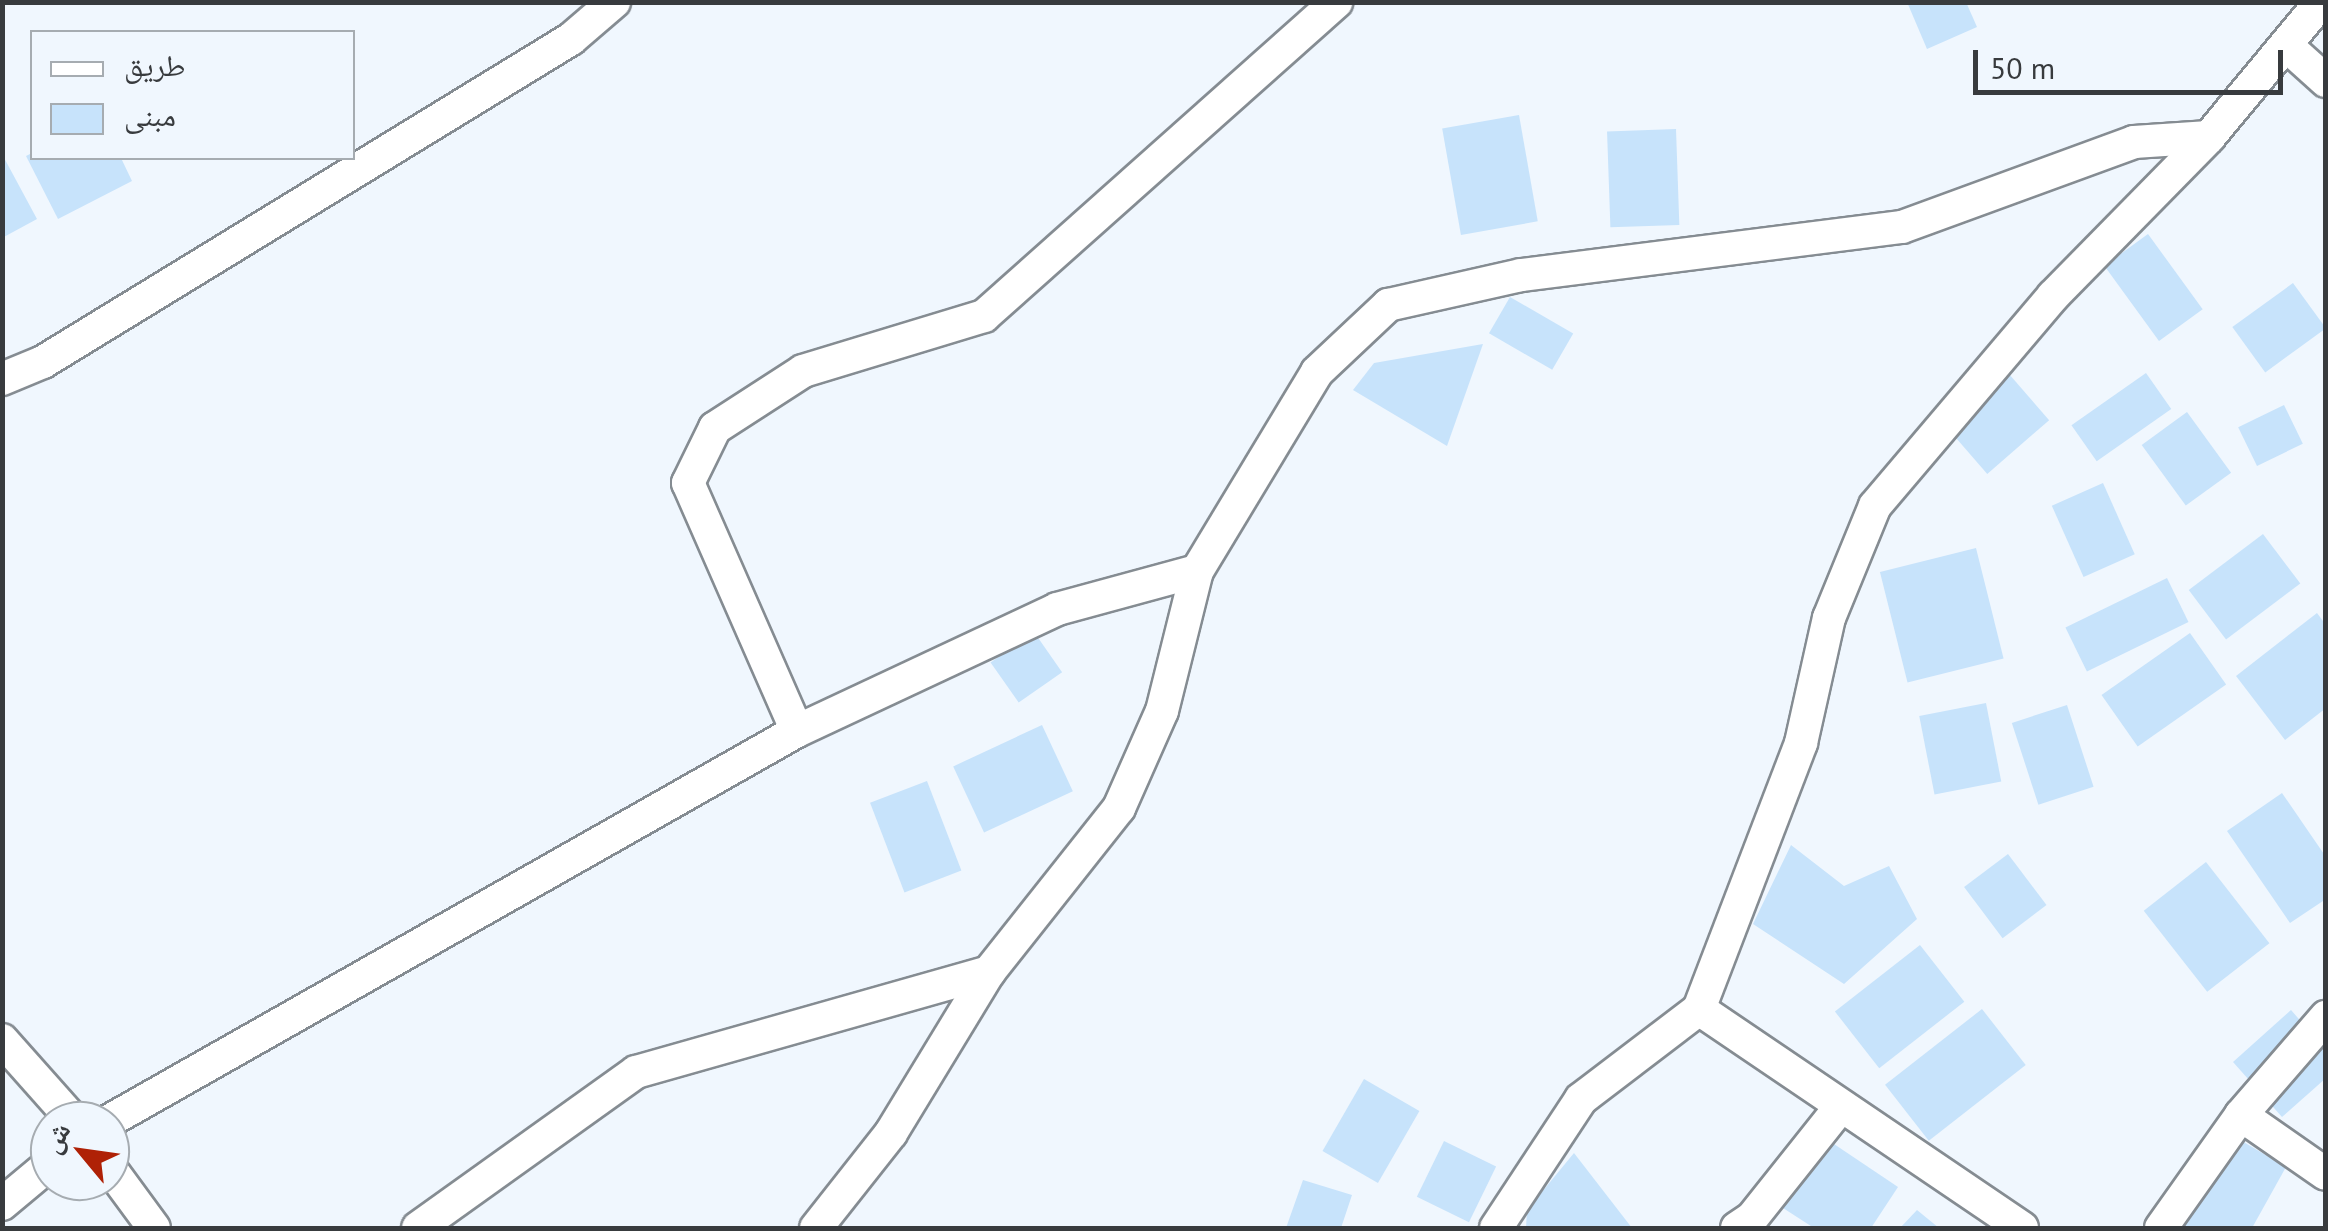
<!DOCTYPE html>
<html>
<head>
<meta charset="utf-8">
<style>
  body { margin:0 }
  #map { position:relative; width:2328px; height:1231px; overflow:hidden; background:#f0f7fe; font-family:"PT Sans","Noto Naskh Arabic",sans-serif }
  div>[style] { position:absolute }
  [style*='--x'] { left:calc(var(--x)*1px); top:calc(var(--y)*1px); width:calc(var(--w)*1px); rotate:calc(var(--a)*1deg) }
  .building>* { inset:0; background:#c7e3fb; transform-origin:0 0 }
  .roads { filter:drop-shadow(2px 0 #858c92) drop-shadow(-2px 0 #858c92) drop-shadow(0 2px #858c92) drop-shadow(0 -2px #858c92) }
  .minor>* { height:32px; margin:-16px; padding:0 16px; transform-origin:16px; border-radius:16px; background:#fff }
  span { translate:-50% -50%; white-space:nowrap; text-align:center; line-height:1.15; -webkit-text-stroke:8px #f0f7fe; paint-order:stroke }
  .frame { position:absolute; inset:0; border:5px solid #383b3e; pointer-events:none }
  .legend { position:absolute; left:30px; top:30px; width:325px; height:130px; box-sizing:border-box; background:#f0f7fe; border:2px solid #a6acb1; margin:0; padding:12px 18px; list-style:none; font-size:30px; color:#383b3e }
  .legend li { display:flex; align-items:center; gap:20px; height:50px }
  .legend b { width:50px; border:2px solid #a6acb1 }
  .north { position:absolute; left:30px; top:1101px; width:100px; height:100px; box-sizing:border-box; background:#f0f7fe; border:2px solid #a6acb1; border-radius:50%; rotate:299deg; font-size:28px; font-weight:700; line-height:40px; text-align:center; color:#383b3e }
  .north::after { content:''; display:block; margin:auto; width:35px; height:45px; background:#af2106; clip-path:polygon(50% 0,100% 100%,50% 72%,0 100%) }
  .scale { position:absolute; left:1973px; top:50px; width:310px; height:45px; box-sizing:border-box; border:5px solid #383b3e; border-top:0; padding-left:12px; font-size:30px; line-height:35px; white-space:nowrap; color:#383b3e; -webkit-text-stroke:8px #f0f7fe; paint-order:stroke }
</style>
</head>
<body>
<div id="map">
  <div class="building">
    <i style="clip-path:polygon(1907px 2px,1966px 2px,1977px 27px,1927px 49px)"></i>
    <i style="left:1519px;top:115px;width:108px;height:78px;rotate:80deg"></i>
    <i style="left:1676px;top:129px;width:96px;height:69px;rotate:88deg"></i>
    <i style="clip-path:polygon(32px 153px,121px 158px,132px 181px,58px 219px,26px 156px)"></i>
    <i style="clip-path:polygon(2px 154px,37px 219px,2px 238px)"></i>
    <i style="left:2148px;top:234px;width:93px;height:54px;rotate:54deg"></i>
    <i style="left:2293px;top:283px;width:56px;height:75px;rotate:54deg"></i>
    <i style="left:1510px;top:297px;width:73px;height:42px;rotate:30deg"></i>
    <i style="clip-path:polygon(1483px 344px,1447px 446px,1353px 390px,1374px 363px)"></i>
    <i style="left:1996px;top:359px;width:81px;height:82px;rotate:49deg"></i>
    <i style="left:2146px;top:373px;width:44px;height:91px;rotate:55deg"></i>
    <i style="left:2284px;top:405px;width:43px;height:51px;rotate:64deg"></i>
    <i style="left:2187px;top:412px;width:75px;height:56px;rotate:54deg"></i>
    <i style="left:2103px;top:483px;width:78px;height:56px;rotate:66deg"></i>
    <i style="left:2263px;top:534px;width:62px;height:93px;rotate:53deg"></i>
    <i style="left:1976px;top:548px;width:114px;height:99px;rotate:76deg"></i>
    <i style="left:2167px;top:578px;width:49px;height:113px;rotate:64deg"></i>
    <i style="clip-path:polygon(2317px 613px,2326px 625px,2326px 708px,2285px 740px,2236px 676px)"></i>
    <i style="left:1034px;top:632px;width:49px;height:53px;rotate:55deg"></i>
    <i style="left:2190px;top:633px;width:63px;height:108px;rotate:55deg"></i>
    <i style="left:1986px;top:703px;width:80px;height:68px;rotate:79deg"></i>
    <i style="left:2067px;top:705px;width:86px;height:58px;rotate:72deg"></i>
    <i style="left:1042px;top:725px;width:73px;height:98px;rotate:65deg"></i>
    <i style="left:927px;top:781px;width:96px;height:61px;rotate:69deg"></i>
    <i style="clip-path:polygon(2282px 793px,2326px 857px,2326px 899px,2290px 923px,2227px 831px)"></i>
    <i style="clip-path:polygon(1791px 845px,1844px 886px,1889px 866px,1917px 919px,1844px 984px,1753px 924px)"></i>
    <i style="left:2008px;top:854px;width:64px;height:55px;rotate:53deg"></i>
    <i style="left:2206px;top:862px;width:103px;height:79px;rotate:52deg"></i>
    <i style="left:1920px;top:945px;width:72px;height:108px;rotate:52deg"></i>
    <i style="left:1982px;top:1009px;width:71px;height:123px;rotate:52deg"></i>
    <i style="clip-path:polygon(2291px 1010px,2326px 1050px,2326px 1078px,2282px 1117px,2233px 1062px)"></i>
    <i style="left:1364px;top:1079px;width:64px;height:83px;rotate:30deg"></i>
    <i style="clip-path:polygon(2230px 1134px,2286px 1167px,2252px 1228px,2177px 1228px)"></i>
    <i style="clip-path:polygon(1828px 1140px,1898px 1187px,1871px 1228px,1814px 1228px,1783px 1208px)"></i>
    <i style="left:1444px;top:1141px;width:58px;height:62px;rotate:26deg"></i>
    <i style="clip-path:polygon(1574px 1153px,1632px 1228px,1526px 1228px,1527px 1210px)"></i>
    <i style="clip-path:polygon(1303px 1180px,1352px 1195px,1341px 1228px,1286px 1228px)"></i>
    <i style="clip-path:polygon(1917px 1210px,1939px 1228px,1900px 1228px)"></i>
  </div>
  <div class="roads">
    <div class="minor">
      <i style="--x:2286;--y:45;--w:54;--a:42"></i>
      <i style="--x:2;--y:379;--w:44;--a:-22.5"></i>
      <i style="--x:43;--y:362;--w:619;--a:-31.46"></i>
      <i style="--x:571;--y:39;--w:57;--a:-40.7"></i>
      <i style="--x:797;--y:731;--w:271;--a:-113.7"></i>
      <i style="--x:688;--y:483;--w:61;--a:-63.9"></i>
      <i style="--x:715;--y:428;--w:105;--a:-32.9"></i>
      <i style="--x:803;--y:371;--w:189;--a:-16.9"></i>
      <i style="--x:984;--y:316;--w:472;--a:-41.7"></i>
      <i style="--x:1699;--y:1009;--w:390;--a:34.1"></i>
      <i style="--x:2;--y:1040;--w:108;--a:48.4"></i>
      <i style="--x:2241;--y:1115;--w:103;--a:34.8"></i>
      <i style="--x:109;--y:1121;--w:791;--a:-29.55"></i>
      <i style="--x:797;--y:731;--w:287;--a:-25.1"></i>
      <i style="--x:1057;--y:609;--w:145;--a:-15.2"></i>
      <i style="--x:110;--y:1168;--w:74;--a:53.7"></i>
      <i style="--x:2;--y:1204;--w:62;--a:-39.8"></i>
      <i style="--x:418;--y:1228;--w:268;--a:-35.6"></i>
      <i style="--x:636;--y:1072;--w:367;--a:-15.8"></i>
      <i style="--x:816;--y:1228;--w:121;--a:-51.7"></i>
      <i style="--x:891;--y:1133;--w:188;--a:-58.7"></i>
      <i style="--x:989;--y:972;--w:209;--a:-51.6"></i>
      <i style="--x:1119;--y:808;--w:106;--a:-66.1"></i>
      <i style="--x:1162;--y:711;--w:144;--a:-76"></i>
      <i style="--x:1197;--y:571;--w:232;--a:-58.9"></i>
      <i style="--x:1317;--y:372;--w:98;--a:-43.3"></i>
      <i style="--x:1388;--y:305;--w:136;--a:-12.7"></i>
      <i style="--x:1521;--y:275;--w:384;--a:-7.2"></i>
      <i style="--x:1902;--y:227;--w:247;--a:-20.1"></i>
      <i style="--x:2134;--y:142;--w:75;--a:-3.8"></i>
      <i style="--x:2209;--y:137;--w:175;--a:-50.3"></i>
      <i style="--x:1496;--y:1228;--w:154;--a:-56.6"></i>
      <i style="--x:1581;--y:1099;--w:148;--a:-37.3"></i>
      <i style="--x:1699;--y:1009;--w:285;--a:-69"></i>
      <i style="--x:1801;--y:743;--w:128;--a:-77.4"></i>
      <i style="--x:1829;--y:618;--w:121;--a:-67.7"></i>
      <i style="--x:1875;--y:506;--w:275;--a:-49.7"></i>
      <i style="--x:2053;--y:296;--w:223;--a:-45.5"></i>
      <i style="--x:1737;--y:1228;--w:18;--a:-34"></i>
      <i style="--x:1752;--y:1218;--w:143;--a:-51.5"></i>
      <i style="--x:2161;--y:1228;--w:138;--a:-54.7"></i>
      <i style="--x:2241;--y:1115;--w:130;--a:-49.1"></i>
    </div>
  </div>
  <div class="frame"></div>
  <ul class="legend">
  <li><b style="height:12px;background:#fff"></b>طريق</li>
  <li><b style="height:28px;background:#c7e3fb"></b>مبنى</li>
  </ul>
  <div class="north">ش</div>
  <div class="scale">50 m</div>
</div>
</body>
</html>
